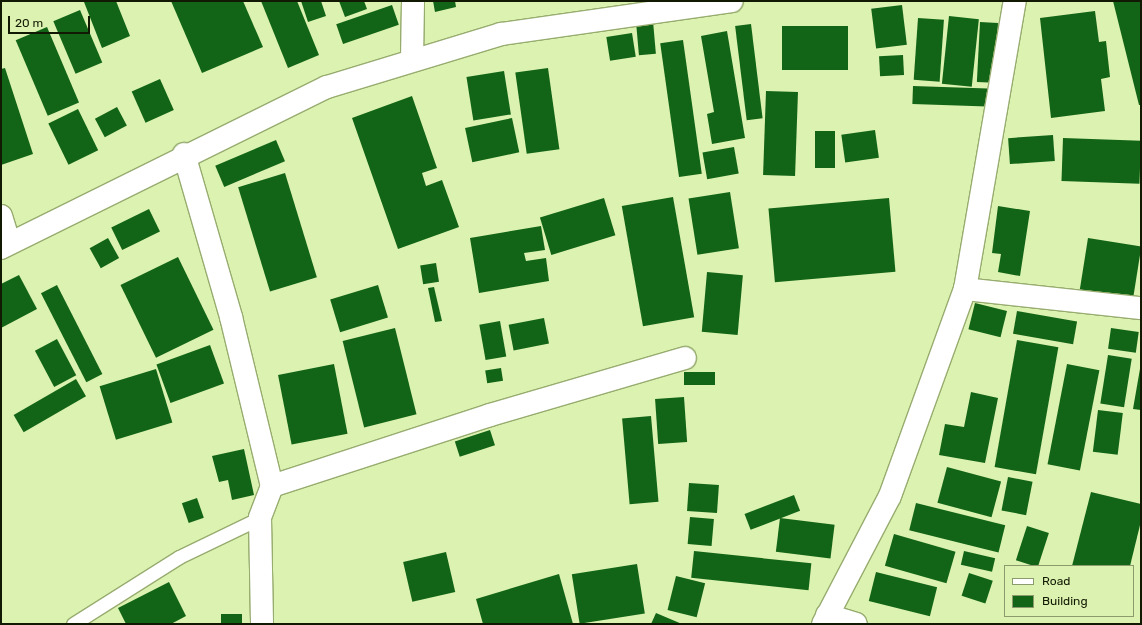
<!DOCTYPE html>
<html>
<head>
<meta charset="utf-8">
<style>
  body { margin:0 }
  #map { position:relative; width:1142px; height:625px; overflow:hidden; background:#dcf2b1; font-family:Rubik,sans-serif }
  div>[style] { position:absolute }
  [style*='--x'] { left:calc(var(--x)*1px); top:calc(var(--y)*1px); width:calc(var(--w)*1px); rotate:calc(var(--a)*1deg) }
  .building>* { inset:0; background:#126517; transform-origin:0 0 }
  .roads { filter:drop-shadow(1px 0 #97ac6f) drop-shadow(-1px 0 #97ac6f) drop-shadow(0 1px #97ac6f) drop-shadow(0 -1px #97ac6f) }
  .lane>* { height:13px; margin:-6.5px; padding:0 6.5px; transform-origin:6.5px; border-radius:6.5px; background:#fff }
  .street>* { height:22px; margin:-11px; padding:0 11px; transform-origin:11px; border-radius:11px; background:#fff }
  .secondary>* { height:22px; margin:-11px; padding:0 11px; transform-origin:11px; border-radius:11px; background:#fff }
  span { translate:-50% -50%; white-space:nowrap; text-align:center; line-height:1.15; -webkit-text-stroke:4px #dcf2b1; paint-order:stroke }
  .frame { position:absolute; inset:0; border:2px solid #121902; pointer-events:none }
  .legend { position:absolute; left:1004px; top:565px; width:130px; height:52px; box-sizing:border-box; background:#dcf2b1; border:1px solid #8b9b6b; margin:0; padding:5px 7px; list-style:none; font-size:12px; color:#121902 }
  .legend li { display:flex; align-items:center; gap:8px; height:20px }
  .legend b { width:20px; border:1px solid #8b9b6b }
  .scale { position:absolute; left:8px; top:16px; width:82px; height:18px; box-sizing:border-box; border:2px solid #121902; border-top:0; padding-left:5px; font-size:12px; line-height:14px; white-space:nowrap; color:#121902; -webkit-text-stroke:3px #dcf2b1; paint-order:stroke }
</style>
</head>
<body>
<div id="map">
  <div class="building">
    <i style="clip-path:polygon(116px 1px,130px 36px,102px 48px,84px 2px)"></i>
    <i style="clip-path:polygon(171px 1px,243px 1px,263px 47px,202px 73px)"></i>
    <i style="clip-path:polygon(261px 1px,297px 1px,319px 55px,288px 68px)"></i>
    <i style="clip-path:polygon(301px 1px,321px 1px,326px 16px,308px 22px)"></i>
    <i style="clip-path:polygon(339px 1px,364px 1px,367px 9px,345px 17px)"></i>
    <i style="clip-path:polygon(433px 1px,455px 1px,456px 7px,435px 12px)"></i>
    <i style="clip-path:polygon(1113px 1px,1141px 1px,1141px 105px,1139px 105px)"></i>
    <i style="left:392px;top:5px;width:21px;height:59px;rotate:71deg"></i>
    <i style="left:902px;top:5px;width:40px;height:31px;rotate:83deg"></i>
    <i style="left:80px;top:10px;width:57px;height:29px;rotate:67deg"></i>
    <i style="clip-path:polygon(1095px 11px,1099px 42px,1106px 41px,1110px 77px,1101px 79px,1105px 111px,1051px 118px,1040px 18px)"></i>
    <i style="left:949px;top:16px;width:30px;height:68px;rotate:6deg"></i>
    <i style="left:918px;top:18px;width:26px;height:62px;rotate:4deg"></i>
    <i style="left:653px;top:21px;width:33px;height:17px;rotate:85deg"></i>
    <i style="left:980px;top:22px;width:18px;height:60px;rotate:3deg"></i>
    <i style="left:751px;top:24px;width:95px;height:16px;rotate:83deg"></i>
    <i style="left:782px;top:26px;width:66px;height:44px"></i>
    <i style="left:47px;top:27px;width:82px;height:34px;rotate:67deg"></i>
    <i style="clip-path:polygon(727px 31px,745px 138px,712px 144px,707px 114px,714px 112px,701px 36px)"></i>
    <i style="left:632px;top:33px;width:24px;height:26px;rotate:81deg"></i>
    <i style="left:683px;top:40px;width:135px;height:23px;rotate:82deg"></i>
    <i style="left:903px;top:55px;width:20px;height:24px;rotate:87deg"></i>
    <i style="clip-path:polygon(5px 68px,33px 154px,1px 165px,1px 69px)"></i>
    <i style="left:548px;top:68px;width:82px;height:33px;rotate:82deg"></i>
    <i style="left:504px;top:71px;width:44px;height:38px;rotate:81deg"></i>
    <i style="left:160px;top:79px;width:34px;height:31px;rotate:66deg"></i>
    <i style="left:913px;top:86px;width:75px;height:18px;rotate:2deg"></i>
    <i style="left:766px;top:91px;width:32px;height:84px;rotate:2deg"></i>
    <i style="clip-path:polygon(412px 96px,437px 168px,422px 173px,426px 186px,442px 180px,459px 227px,398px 249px,352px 118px)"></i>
    <i style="left:117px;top:107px;width:21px;height:25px;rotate:62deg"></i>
    <i style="left:78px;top:109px;width:46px;height:33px;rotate:64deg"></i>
    <i style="left:512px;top:118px;width:35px;height:48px;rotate:78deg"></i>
    <i style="left:875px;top:130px;width:28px;height:34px;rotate:82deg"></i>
    <i style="left:815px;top:131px;width:20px;height:37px"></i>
    <i style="left:1053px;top:135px;width:26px;height:45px;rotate:86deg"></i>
    <i style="left:1063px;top:138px;width:78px;height:43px;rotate:2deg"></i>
    <i style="left:276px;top:140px;width:23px;height:66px;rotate:67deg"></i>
    <i style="left:734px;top:147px;width:27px;height:32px;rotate:80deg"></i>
    <i style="left:285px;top:173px;width:109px;height:49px;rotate:73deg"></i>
    <i style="left:730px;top:192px;width:57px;height:42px;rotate:81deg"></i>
    <i style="left:673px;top:197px;width:122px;height:52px;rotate:80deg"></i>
    <i style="left:604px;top:198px;width:39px;height:67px;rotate:73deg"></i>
    <i style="left:889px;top:198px;width:74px;height:121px;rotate:85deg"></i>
    <i style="clip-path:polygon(998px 206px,1030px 211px,1020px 276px,998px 272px,1001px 254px,992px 253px)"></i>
    <i style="left:149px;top:209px;width:25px;height:42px;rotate:64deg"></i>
    <i style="clip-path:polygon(541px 226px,545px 250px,524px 253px,526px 261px,546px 258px,549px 281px,479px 293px,470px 238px)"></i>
    <i style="left:108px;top:238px;width:23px;height:21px;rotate:61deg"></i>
    <i style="left:1088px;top:238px;width:54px;height:53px;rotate:9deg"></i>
    <i style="left:178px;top:257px;width:81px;height:64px;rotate:64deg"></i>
    <i style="left:436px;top:263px;width:19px;height:16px;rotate:81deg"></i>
    <i style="left:707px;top:272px;width:36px;height:60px;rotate:5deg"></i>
    <i style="clip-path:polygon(19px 275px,37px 309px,1px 328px,1px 284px)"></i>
    <i style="left:57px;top:285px;width:100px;height:18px;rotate:63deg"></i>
    <i style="left:378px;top:285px;width:34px;height:50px;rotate:73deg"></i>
    <i style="clip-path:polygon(434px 287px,442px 321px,435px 322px,428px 288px)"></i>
    <i style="left:975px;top:303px;width:33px;height:27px;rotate:14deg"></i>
    <i style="left:1017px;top:311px;width:61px;height:23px;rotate:10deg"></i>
    <i style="left:544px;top:318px;width:26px;height:36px;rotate:79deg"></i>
    <i style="left:500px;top:321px;width:36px;height:21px;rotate:80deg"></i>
    <i style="left:395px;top:328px;width:89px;height:54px;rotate:76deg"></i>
    <i style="left:1111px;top:328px;width:28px;height:21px;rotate:8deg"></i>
    <i style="left:57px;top:339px;width:41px;height:25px;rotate:62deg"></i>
    <i style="left:1017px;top:340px;width:42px;height:129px;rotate:10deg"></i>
    <i style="left:210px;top:345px;width:41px;height:57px;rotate:70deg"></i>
    <i style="left:1108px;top:355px;width:24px;height:49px;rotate:9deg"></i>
    <i style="clip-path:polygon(1141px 363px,1141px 410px,1133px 409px)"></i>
    <i style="left:334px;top:364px;width:71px;height:57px;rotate:79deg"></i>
    <i style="left:1067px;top:364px;width:33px;height:102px;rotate:11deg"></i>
    <i style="left:501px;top:368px;width:13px;height:16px;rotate:81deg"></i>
    <i style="left:156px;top:369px;width:56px;height:59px;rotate:73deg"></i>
    <i style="left:715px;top:372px;width:13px;height:31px;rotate:90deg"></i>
    <i style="left:76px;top:379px;width:20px;height:72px;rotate:60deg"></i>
    <i style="clip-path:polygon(971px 392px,998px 398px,985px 463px,939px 455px,945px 424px,964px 427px)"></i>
    <i style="left:684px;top:397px;width:45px;height:29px;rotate:86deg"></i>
    <i style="left:1098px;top:410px;width:25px;height:42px;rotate:7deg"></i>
    <i style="left:651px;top:416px;width:86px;height:29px;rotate:85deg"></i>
    <i style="left:490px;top:430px;width:16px;height:37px;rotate:72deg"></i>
    <i style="clip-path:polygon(244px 449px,254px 495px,232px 500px,228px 480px,219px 482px,212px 456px)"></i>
    <i style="left:947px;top:467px;width:56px;height:37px;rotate:15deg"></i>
    <i style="left:1008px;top:477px;width:25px;height:34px;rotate:11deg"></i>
    <i style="left:689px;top:483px;width:30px;height:28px;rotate:4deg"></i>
    <i style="clip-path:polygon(1091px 492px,1141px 504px,1141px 521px,1130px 566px,1072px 566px)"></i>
    <i style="left:794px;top:495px;width:17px;height:53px;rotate:69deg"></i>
    <i style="left:197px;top:498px;width:21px;height:16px;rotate:71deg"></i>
    <i style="left:916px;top:503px;width:92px;height:28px;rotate:14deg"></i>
    <i style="left:690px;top:517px;width:24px;height:27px;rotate:5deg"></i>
    <i style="left:780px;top:518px;width:55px;height:34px;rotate:7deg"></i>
    <i style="left:1027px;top:526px;width:23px;height:36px;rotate:18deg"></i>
    <i style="left:894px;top:534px;width:64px;height:33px;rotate:16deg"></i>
    <i style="left:694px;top:551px;width:118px;height:27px;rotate:6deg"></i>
    <i style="left:964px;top:551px;width:32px;height:14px;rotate:13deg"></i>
    <i style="left:446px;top:552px;width:41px;height:44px;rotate:77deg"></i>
    <i style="left:637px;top:564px;width:50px;height:66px;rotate:81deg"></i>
    <i style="left:876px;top:572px;width:63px;height:30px;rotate:14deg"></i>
    <i style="left:969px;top:573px;width:25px;height:24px;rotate:18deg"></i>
    <i style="clip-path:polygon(559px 574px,573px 624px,483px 624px,476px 599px)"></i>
    <i style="left:676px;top:576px;width:30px;height:35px;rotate:14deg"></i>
    <i style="clip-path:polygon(169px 582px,186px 616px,171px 624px,126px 624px,118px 608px)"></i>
    <i style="clip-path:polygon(656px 613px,682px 624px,651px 624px)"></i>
    <i style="left:242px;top:614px;width:10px;height:21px;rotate:90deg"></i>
  </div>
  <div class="roads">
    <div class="lane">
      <i style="--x:73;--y:624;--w:125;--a:-32.3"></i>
      <i style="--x:179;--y:557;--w:90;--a:-25.7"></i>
    </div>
    <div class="street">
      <i style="--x:412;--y:59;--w:58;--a:-89"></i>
      <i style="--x:184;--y:154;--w:170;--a:73.9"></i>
      <i style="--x:231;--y:317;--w:174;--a:76.4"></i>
      <i style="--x:272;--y:486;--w:34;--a:111"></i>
      <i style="--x:260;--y:518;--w:106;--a:88.9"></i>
      <i style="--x:1;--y:216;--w:28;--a:73"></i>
      <i style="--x:965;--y:289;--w:177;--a:6.2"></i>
      <i style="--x:272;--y:486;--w:229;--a:-18"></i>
      <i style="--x:490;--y:415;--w:203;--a:-16.3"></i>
      <i style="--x:827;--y:615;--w:30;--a:17"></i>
      <i style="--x:823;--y:624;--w:144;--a:-62.4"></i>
      <i style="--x:890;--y:496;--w:220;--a:-70.1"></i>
      <i style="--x:965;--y:289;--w:292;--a:-80.2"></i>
    </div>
    <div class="secondary">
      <i style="--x:1;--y:248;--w:364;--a:-26.3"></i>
      <i style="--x:327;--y:87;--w:182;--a:-16.9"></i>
      <i style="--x:501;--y:34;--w:233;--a:-8.1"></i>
    </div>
  </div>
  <div class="frame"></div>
  <ul class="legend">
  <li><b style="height:5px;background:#fff"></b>Road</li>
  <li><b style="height:11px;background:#126517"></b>Building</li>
  </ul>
  <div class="scale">20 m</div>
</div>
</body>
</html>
